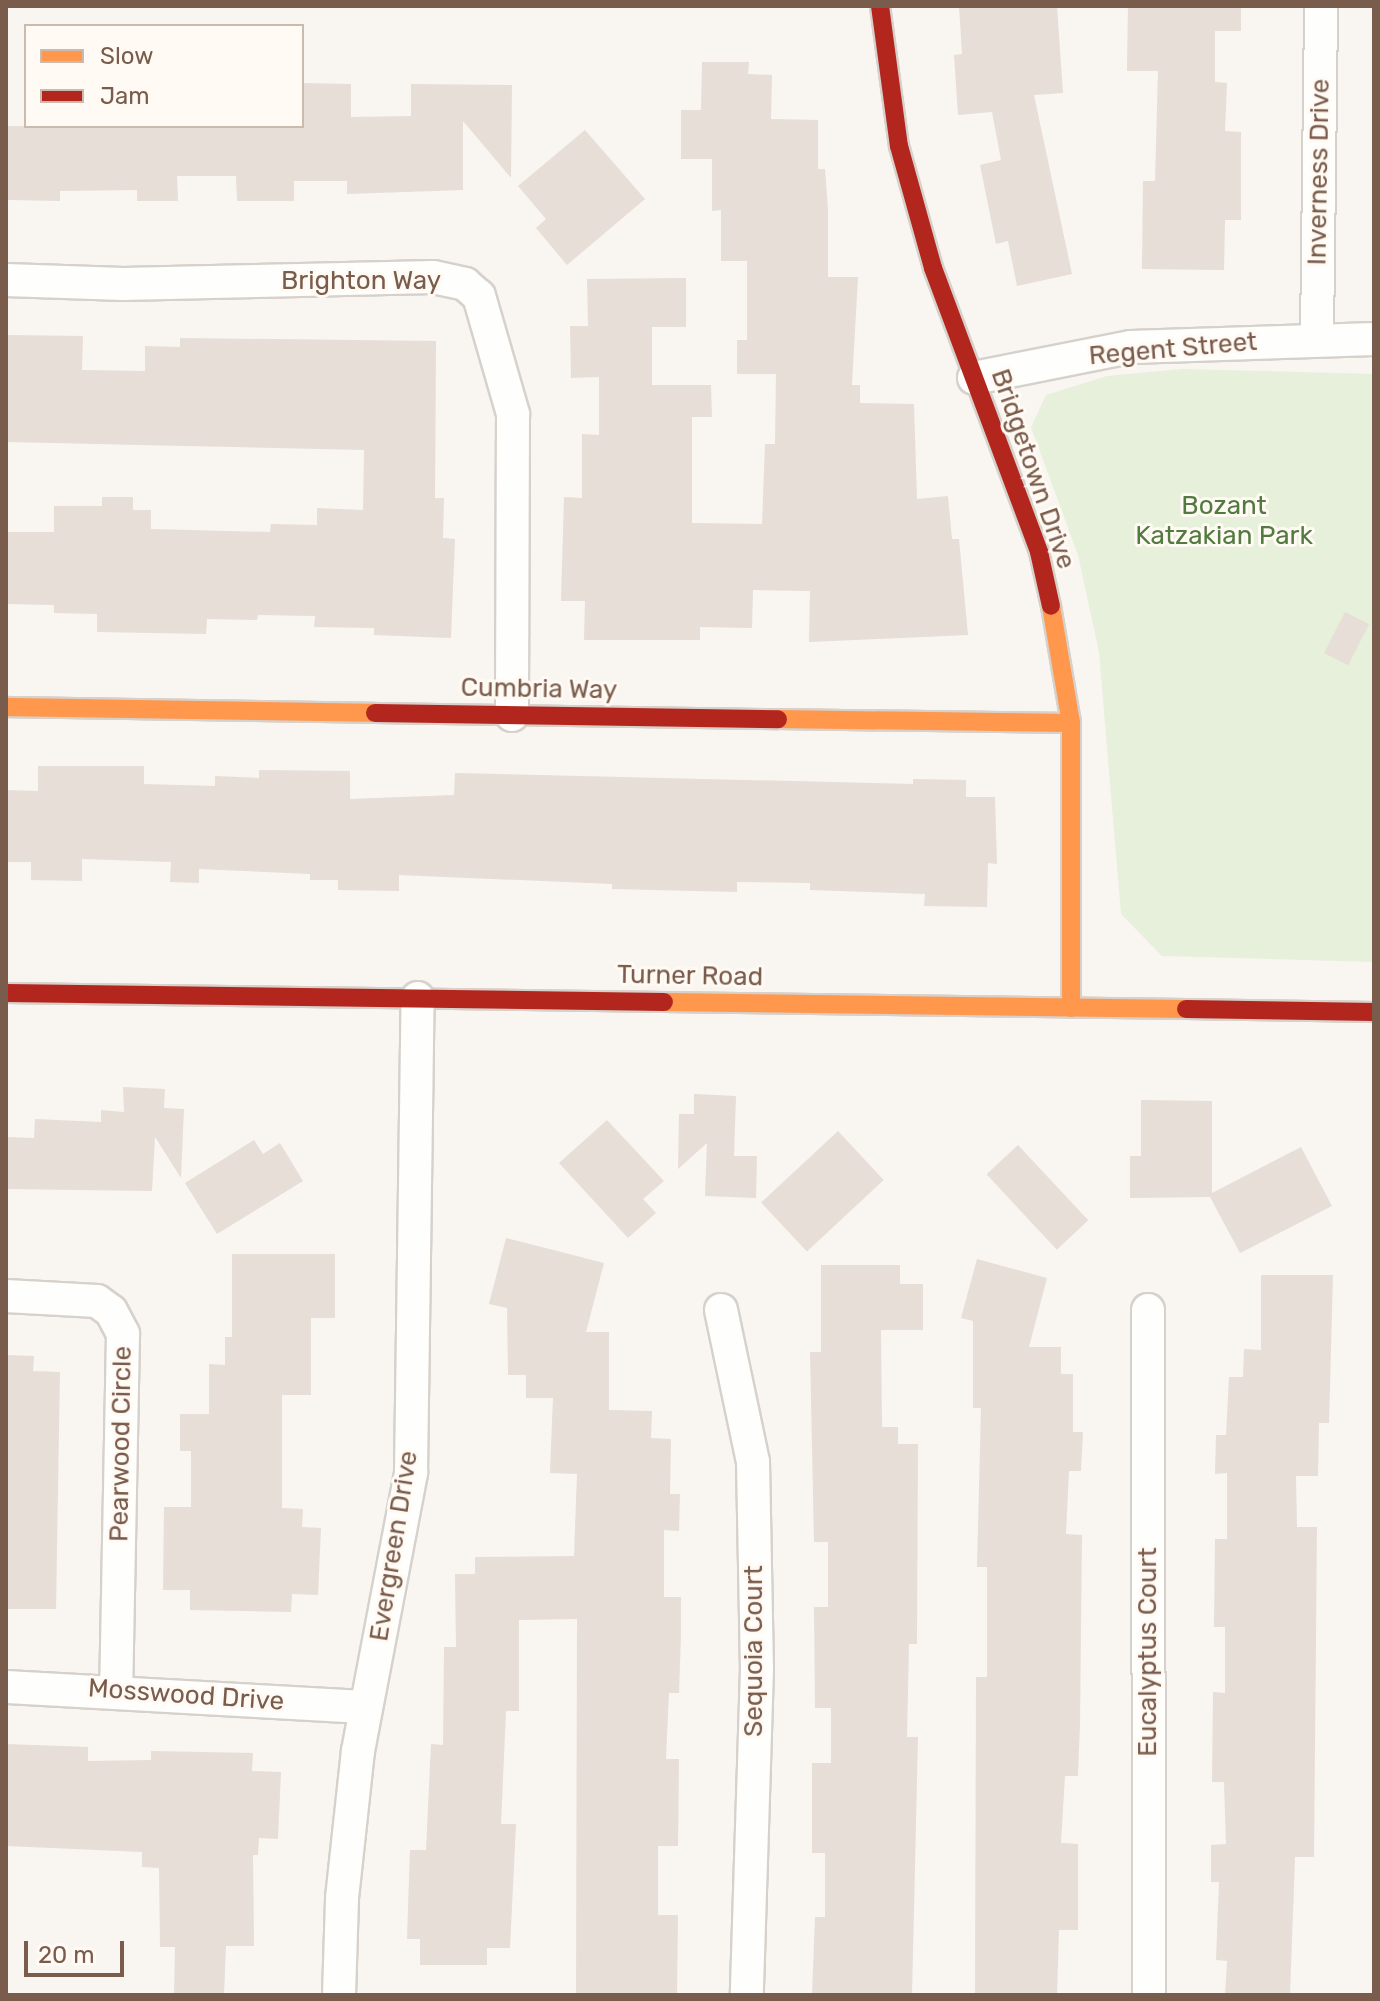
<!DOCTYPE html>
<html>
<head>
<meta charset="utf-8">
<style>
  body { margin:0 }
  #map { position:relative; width:1380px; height:2001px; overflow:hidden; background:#f9f5f0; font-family:Rubik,sans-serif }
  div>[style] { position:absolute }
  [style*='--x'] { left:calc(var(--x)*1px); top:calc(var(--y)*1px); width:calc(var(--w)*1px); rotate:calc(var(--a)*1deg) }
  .green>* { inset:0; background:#e7f0db }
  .building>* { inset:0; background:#e6ded7; transform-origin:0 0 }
  .roads { filter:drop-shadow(2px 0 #d7d1cb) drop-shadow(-2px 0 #d7d1cb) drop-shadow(0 2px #d7d1cb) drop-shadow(0 -2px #d7d1cb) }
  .street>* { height:32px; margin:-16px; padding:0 16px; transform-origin:16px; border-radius:16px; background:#fefefd }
  .slow>* { height:18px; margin:-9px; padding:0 9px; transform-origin:9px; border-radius:9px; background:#ff974d }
  .jam>* { height:18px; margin:-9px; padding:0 9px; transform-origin:9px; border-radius:9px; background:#b3261e }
  span { translate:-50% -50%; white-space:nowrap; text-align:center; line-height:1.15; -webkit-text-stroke:6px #fffaf3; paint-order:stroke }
  .street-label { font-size:26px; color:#7a5c4d }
  .park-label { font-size:26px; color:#537a41 }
  .frame { position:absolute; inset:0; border:8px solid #7a5c4d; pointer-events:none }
  .legend { position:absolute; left:24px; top:24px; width:280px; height:104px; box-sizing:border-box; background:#fffaf3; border:2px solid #cabbb1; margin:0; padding:10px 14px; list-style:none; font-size:24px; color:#7a5c4d }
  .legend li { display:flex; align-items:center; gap:16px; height:40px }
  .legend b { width:40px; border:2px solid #cabbb1 }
  .scale { position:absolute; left:24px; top:1941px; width:100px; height:36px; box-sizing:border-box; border:4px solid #7a5c4d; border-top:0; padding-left:10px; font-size:24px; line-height:28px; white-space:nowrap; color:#7a5c4d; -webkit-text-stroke:6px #fffaf3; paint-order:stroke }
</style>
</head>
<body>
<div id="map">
  <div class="green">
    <i style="clip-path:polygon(1182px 369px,1374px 374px,1374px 962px,1162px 956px,1121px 914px,1099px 652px,1078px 555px,1031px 427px,1046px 395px,1107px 376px)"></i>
  </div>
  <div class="building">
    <i style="clip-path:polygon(959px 6px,1057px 6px,1063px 93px,1034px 95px,1072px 274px,1017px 286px,1008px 241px,996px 244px,980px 165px,1001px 160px,992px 112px,958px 115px,954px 55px,962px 54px)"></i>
    <i style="clip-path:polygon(1128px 6px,1241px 6px,1241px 31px,1215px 31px,1215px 82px,1227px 83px,1225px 131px,1241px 132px,1241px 220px,1225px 220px,1224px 270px,1142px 269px,1143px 181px,1155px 181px,1158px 71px,1127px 71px)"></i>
    <i style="clip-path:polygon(702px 62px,749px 62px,748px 74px,772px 75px,771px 119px,818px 120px,818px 169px,825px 169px,828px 210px,828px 277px,858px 277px,852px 385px,860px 385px,860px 403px,914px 404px,917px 499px,948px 496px,952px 539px,959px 539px,968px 635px,809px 642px,810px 591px,753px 590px,752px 628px,700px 627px,700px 640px,584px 640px,585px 601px,561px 601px,564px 497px,582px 498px,582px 434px,599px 435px,599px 377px,571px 378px,570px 326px,588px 326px,587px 279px,686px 278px,686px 327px,652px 327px,652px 385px,711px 385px,712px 417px,692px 417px,692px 523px,762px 524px,765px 444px,775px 444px,776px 374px,737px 374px,737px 340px,747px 340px,747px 261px,721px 261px,721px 210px,712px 211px,712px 159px,681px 159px,681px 110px,701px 110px)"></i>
    <i style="clip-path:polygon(302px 83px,351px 84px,351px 117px,411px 116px,411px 84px,512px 85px,511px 178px,463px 121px,463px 190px,347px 194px,347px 181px,294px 181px,294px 201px,237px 201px,236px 176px,177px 176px,178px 201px,137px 201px,137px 190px,60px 191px,60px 201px,8px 200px,6px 126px,302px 126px)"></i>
    <i style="clip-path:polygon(585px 130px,645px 199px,567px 265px,536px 228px,546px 219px,518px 186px)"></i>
    <i style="clip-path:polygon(6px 335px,83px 336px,82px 370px,145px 371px,145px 346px,180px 347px,180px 338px,436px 341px,435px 498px,444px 498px,443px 538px,455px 539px,451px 638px,374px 635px,374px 628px,314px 627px,315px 616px,258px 615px,257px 620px,207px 619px,206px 634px,97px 632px,97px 614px,54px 613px,54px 605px,6px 604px,6px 532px,54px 532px,54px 506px,102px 506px,102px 497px,133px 497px,133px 510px,151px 510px,151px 529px,270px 532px,271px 524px,317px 525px,317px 508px,363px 510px,364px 450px,6px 442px)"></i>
    <i style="left:1345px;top:612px;width:27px;height:46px;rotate:27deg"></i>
    <i style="clip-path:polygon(38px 766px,144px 766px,144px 784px,215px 786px,215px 776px,259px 778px,259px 770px,350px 771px,350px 799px,454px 795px,455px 773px,913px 784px,913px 779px,966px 780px,966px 797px,995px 797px,997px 864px,988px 863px,987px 907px,924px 906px,925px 894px,810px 890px,810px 883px,737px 882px,737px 892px,612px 889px,612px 884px,399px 875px,399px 891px,338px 890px,338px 880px,310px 880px,310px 874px,199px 869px,199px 883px,170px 882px,171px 862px,82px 859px,82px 881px,31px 880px,31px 862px,6px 862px,6px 790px,38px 791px)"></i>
    <i style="clip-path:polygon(123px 1087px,165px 1089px,164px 1108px,184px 1109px,181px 1178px,155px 1137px,152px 1191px,6px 1189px,6px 1137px,34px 1138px,35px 1119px,101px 1122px,101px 1110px,124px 1112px)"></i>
    <i style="clip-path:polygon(694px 1094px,736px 1096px,734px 1156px,757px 1156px,756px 1198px,705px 1196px,707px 1143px,678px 1169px,679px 1114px,694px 1114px)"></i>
    <i style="clip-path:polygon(1141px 1100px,1212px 1101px,1212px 1193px,1301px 1147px,1332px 1206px,1240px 1253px,1210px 1197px,1130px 1198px,1130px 1156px,1141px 1156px)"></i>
    <i style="clip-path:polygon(607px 1120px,664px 1181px,643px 1199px,656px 1213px,628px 1238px,559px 1163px)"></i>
    <i style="left:838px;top:1131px;width:67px;height:105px;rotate:47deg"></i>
    <i style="clip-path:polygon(254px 1140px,263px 1154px,280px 1143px,303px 1181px,217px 1234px,185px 1183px)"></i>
    <i style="left:1018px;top:1145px;width:103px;height:43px;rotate:47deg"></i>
    <i style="clip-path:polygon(506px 1238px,604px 1263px,586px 1332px,609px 1332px,609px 1410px,652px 1411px,651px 1438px,671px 1439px,670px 1494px,680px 1494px,679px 1531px,664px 1530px,664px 1597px,681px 1597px,681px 1635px,679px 1693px,669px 1693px,666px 1759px,679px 1759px,678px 1846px,658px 1846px,658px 1915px,678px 1915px,677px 1995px,576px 1995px,577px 1619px,519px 1620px,519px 1711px,506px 1711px,501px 1824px,516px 1824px,510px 1948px,487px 1948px,487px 1965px,420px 1965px,420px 1939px,407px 1939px,410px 1850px,426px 1850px,431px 1744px,443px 1745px,444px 1647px,456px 1647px,455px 1574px,475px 1574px,475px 1557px,574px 1556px,577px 1474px,550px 1473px,553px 1398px,526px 1398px,526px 1375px,508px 1375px,507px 1308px,489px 1304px)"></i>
    <i style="clip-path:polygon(232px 1254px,335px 1254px,335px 1318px,311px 1318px,311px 1395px,282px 1395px,282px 1508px,303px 1509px,302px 1527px,321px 1528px,318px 1595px,292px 1594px,291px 1612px,190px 1610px,190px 1590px,163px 1590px,164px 1507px,191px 1507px,191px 1451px,180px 1451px,180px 1414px,209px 1414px,209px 1364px,225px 1365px,225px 1337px,232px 1337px)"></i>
    <i style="clip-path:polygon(977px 1259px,1047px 1278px,1029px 1347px,1061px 1347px,1061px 1374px,1073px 1374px,1073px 1432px,1083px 1432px,1081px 1471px,1069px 1471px,1066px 1534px,1082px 1535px,1080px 1724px,1078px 1776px,1065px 1776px,1061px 1843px,1078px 1844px,1078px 1930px,1059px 1930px,1057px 1995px,975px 1995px,976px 1677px,987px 1677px,987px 1567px,977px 1567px,981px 1408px,973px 1408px,973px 1321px,961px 1318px)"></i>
    <i style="clip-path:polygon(821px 1265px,900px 1265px,900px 1284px,923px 1284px,923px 1330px,881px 1330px,882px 1427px,898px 1427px,898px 1444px,918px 1444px,917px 1644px,909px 1644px,907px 1737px,918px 1737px,912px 1995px,812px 1995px,815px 1917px,825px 1917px,825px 1853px,812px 1853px,812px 1763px,831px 1763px,831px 1708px,815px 1708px,814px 1607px,828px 1607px,828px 1542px,814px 1542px,810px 1352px,821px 1352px)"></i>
    <i style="clip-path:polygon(1261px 1275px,1333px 1275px,1329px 1423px,1319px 1423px,1318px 1476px,1296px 1476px,1297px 1527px,1317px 1527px,1314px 1857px,1295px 1857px,1290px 1995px,1225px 1995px,1227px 1961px,1216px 1960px,1219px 1882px,1211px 1882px,1211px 1845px,1226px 1844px,1224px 1782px,1212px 1782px,1213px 1692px,1225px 1693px,1225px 1627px,1214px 1627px,1215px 1539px,1227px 1539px,1227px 1473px,1215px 1474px,1216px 1435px,1226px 1435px,1229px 1377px,1243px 1377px,1244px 1349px,1261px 1350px)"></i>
    <i style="clip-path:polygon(6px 1355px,34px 1356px,33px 1371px,60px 1372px,56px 1609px,6px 1609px)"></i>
    <i style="clip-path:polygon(6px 1744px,88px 1747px,88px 1761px,151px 1760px,151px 1751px,253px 1753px,252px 1771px,281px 1772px,278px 1839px,259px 1838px,258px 1855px,253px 1855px,254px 1946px,226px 1946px,224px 1995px,174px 1995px,175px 1947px,160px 1947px,159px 1868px,142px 1867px,142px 1852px,6px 1846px)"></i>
  </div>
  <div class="roads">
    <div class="street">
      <i style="--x:6;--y:280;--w:117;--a:2"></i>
      <i style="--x:123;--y:284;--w:310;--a:-1.3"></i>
      <i style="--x:433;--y:277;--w:33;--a:12"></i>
      <i style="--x:465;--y:284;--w:18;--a:41"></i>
      <i style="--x:479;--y:296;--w:123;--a:73.9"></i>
      <i style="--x:513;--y:414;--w:301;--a:90.2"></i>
      <i style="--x:1317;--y:337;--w:331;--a:-89.3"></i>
      <i style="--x:974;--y:378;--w:160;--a:-11.2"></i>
      <i style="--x:1131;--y:347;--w:243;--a:-1.9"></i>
      <i style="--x:6;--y:1296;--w:91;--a:3.1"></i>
      <i style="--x:97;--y:1301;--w:17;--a:36"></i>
      <i style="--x:111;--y:1311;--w:26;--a:62"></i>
      <i style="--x:123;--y:1334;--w:355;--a:91.1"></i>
      <i style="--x:721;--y:1310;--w:155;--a:78.1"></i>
      <i style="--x:753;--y:1462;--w:207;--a:88.9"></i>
      <i style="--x:757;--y:1669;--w:326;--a:91.8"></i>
      <i style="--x:1148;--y:1310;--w:685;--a:89.92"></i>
      <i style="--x:6;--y:1687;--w:360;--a:3.2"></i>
      <i style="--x:339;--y:1995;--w:97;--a:-88.2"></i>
      <i style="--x:342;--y:1898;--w:148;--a:-83.8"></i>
      <i style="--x:358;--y:1751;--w:284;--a:-79.2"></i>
      <i style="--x:411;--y:1472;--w:474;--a:-89.2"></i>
    </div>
    <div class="slow">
      <i style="--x:1051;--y:606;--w:119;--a:80.3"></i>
      <i style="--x:1071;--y:723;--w:285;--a:90"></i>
      <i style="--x:6;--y:707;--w:369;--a:0.9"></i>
      <i style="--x:778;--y:719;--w:293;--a:0.8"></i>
      <i style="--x:664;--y:1002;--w:522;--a:0.77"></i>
    </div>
    <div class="jam">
      <i style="--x:880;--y:6;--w:141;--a:82.3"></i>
      <i style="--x:899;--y:146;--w:127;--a:74.4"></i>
      <i style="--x:933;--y:268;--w:303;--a:69.5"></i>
      <i style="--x:1039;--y:552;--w:55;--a:77.5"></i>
      <i style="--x:375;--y:713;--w:403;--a:0.9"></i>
      <i style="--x:6;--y:993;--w:658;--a:0.78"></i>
      <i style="--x:1186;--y:1009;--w:188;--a:0.9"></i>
    </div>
  </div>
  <div class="street-label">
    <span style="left:1319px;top:172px;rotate:-89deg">Inverness Drive</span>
    <span style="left:361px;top:281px">Brighton Way</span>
    <span style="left:1173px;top:349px;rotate:-5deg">Regent Street</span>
    <span style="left:1033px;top:469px;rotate:71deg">Bridgetown Drive</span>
    <span style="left:539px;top:689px;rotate:1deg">Cumbria Way</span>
    <span style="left:690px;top:976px;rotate:1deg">Turner Road</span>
    <span style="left:121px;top:1444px;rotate:-89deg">Pearwood Circle</span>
    <span style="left:394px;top:1546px;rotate:-81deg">Evergreen Drive</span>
    <span style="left:754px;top:1651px;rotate:-90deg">Sequoia Court</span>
    <span style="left:1148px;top:1652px;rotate:-90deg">Eucalyptus Court</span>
    <span style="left:186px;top:1695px;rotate:4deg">Mosswood Drive</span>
  </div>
  <div class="park-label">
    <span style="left:1224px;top:521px">Bozant<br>Katzakian Park</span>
  </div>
  <div class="frame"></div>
  <ul class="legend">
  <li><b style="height:10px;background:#ff974d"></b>Slow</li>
  <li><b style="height:10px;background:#b3261e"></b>Jam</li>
  </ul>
  <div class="scale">20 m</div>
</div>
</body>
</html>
